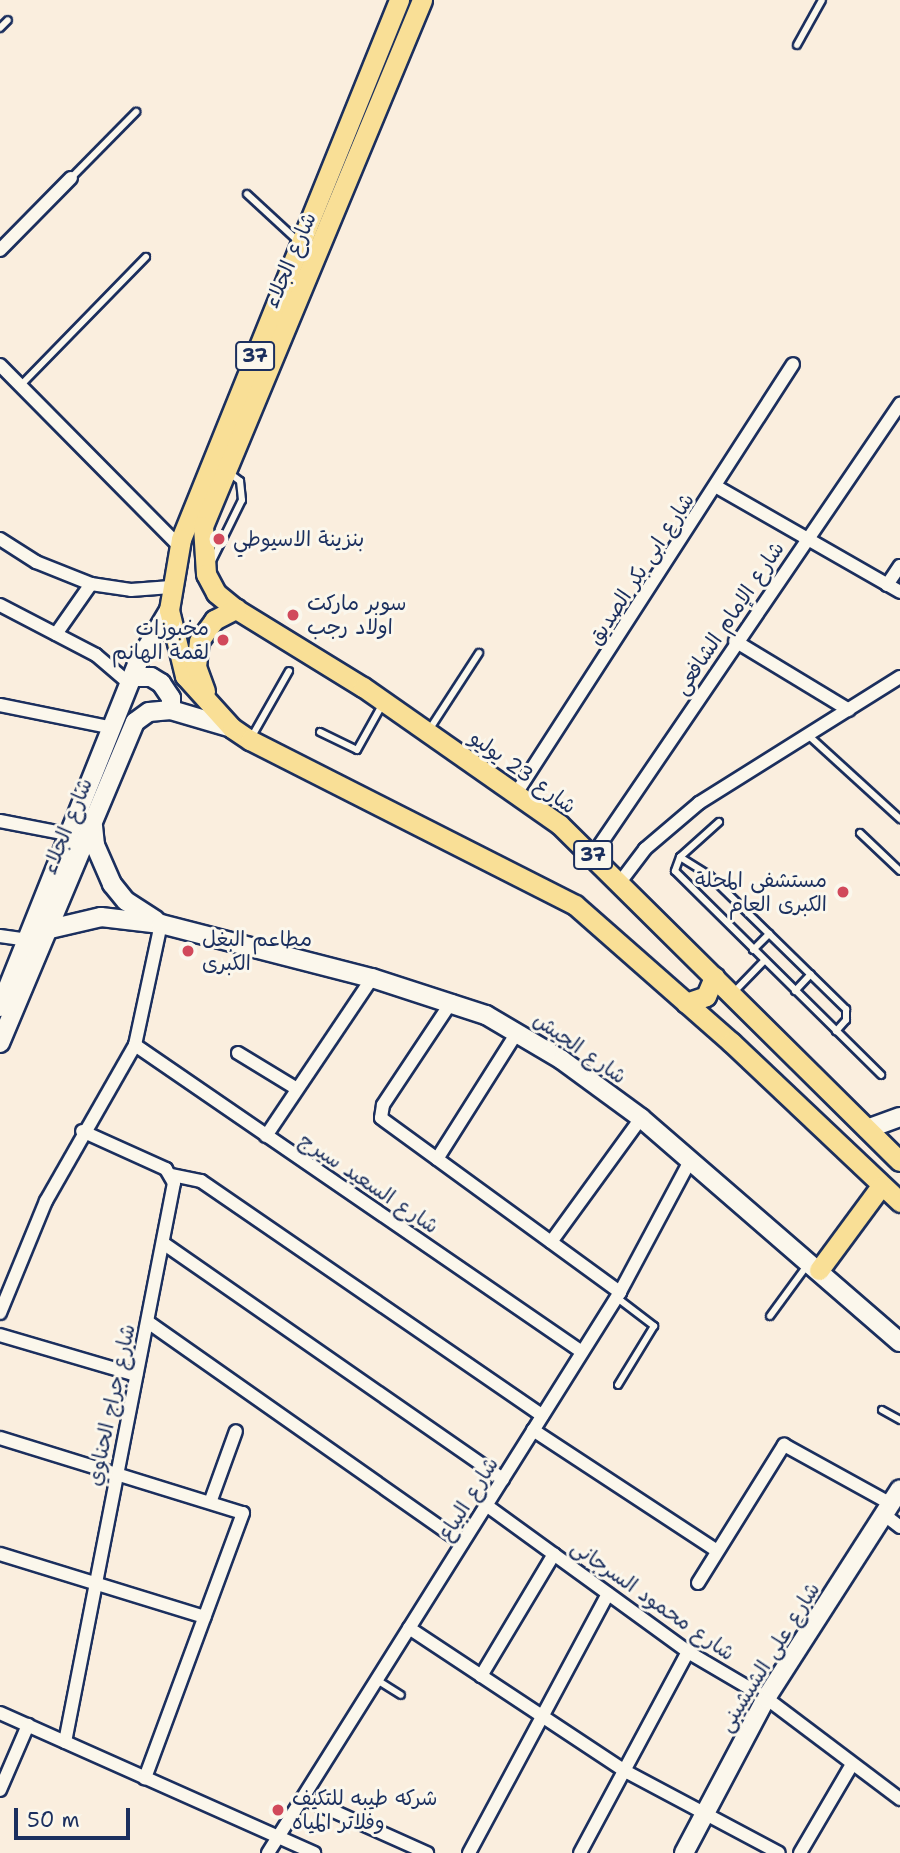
<!DOCTYPE html>
<html>
<head>
<meta charset="utf-8">
<style>
  body { margin:0 }
  #map { position:relative; width:900px; height:1853px; overflow:hidden; background:#faeede; font-family:"Shantell Sans","Playpen Sans Arabic",sans-serif }
  div>[style] { position:absolute }
  [style*='--x'] { left:calc(var(--x)*1px); top:calc(var(--y)*1px); width:calc(var(--w)*1px); rotate:calc(var(--a)*1deg) }
  .roads { filter:drop-shadow(2px 0 #1b2f5e) drop-shadow(-2px 0 #1b2f5e) drop-shadow(0 2px #1b2f5e) drop-shadow(0 -2px #1b2f5e) }
  .lane>* { height:6px; margin:-3px; padding:0 3px; transform-origin:3px; border-radius:3px; background:#fbf7ec }
  .street>* { height:12px; margin:-6px; padding:0 6px; transform-origin:6px; border-radius:6px; background:#fbf7ec }
  .secondary>* { height:18px; margin:-9px; padding:0 9px; transform-origin:9px; border-radius:9px; background:#fbf7ec }
  .primary>* { height:19px; margin:-9.5px; padding:0 9.5px; transform-origin:9.5px; border-radius:9.5px; background:#f9df96 }
  .dots>* { width:19px; height:19px; translate:-50% -50%; box-sizing:border-box; border:4px solid #fbf7ec; border-radius:50% }
  span { translate:-50% -50%; white-space:nowrap; text-align:center; line-height:1.15; -webkit-text-stroke:6px #fbf7ec; paint-order:stroke }
  .shield-label span { padding:2px 5px; background:#fbf7ec; border:2px solid; border-radius:5px; -webkit-text-stroke-width:0 }
  .shield-label { font-size:19px; color:#1b2f5e; font-weight:700 }
  .street-label { font-size:21px; color:#1b2f5e }
  .poi-label { font-size:21px; color:#1b2f5e }
  .left { translate:0 -50%; text-align:left }
  .right { translate:-100% -50%; text-align:right }
  .scale { position:absolute; left:14px; top:1808px; width:116px; height:32px; box-sizing:border-box; border:4px solid #1b2f5e; border-top:0; padding-left:9px; font-size:21px; line-height:24px; white-space:nowrap; color:#1b2f5e; -webkit-text-stroke:5px #fbf7ec; paint-order:stroke }
</style>
</head>
<body>
<div id="map">
  <div class="roads">
    <div class="lane">
      <i style="--x:0;--y:28;--w:11;--a:-45"></i>
      <i style="--x:797;--y:45;--w:51;--a:-60.9"></i>
      <i style="--x:71;--y:178;--w:93;--a:-45.4"></i>
      <i style="--x:247;--y:194;--w:71;--a:42.7"></i>
      <i style="--x:21;--y:385;--w:179;--a:-45.7"></i>
      <i style="--x:211;--y:563;--w:70;--a:-63.8"></i>
      <i style="--x:242;--y:500;--w:19;--a:-96"></i>
      <i style="--x:240;--y:481;--w:15;--a:-143"></i>
      <i style="--x:429;--y:730;--w:92;--a:-57"></i>
      <i style="--x:320;--y:732;--w:41;--a:25.9"></i>
      <i style="--x:357;--y:750;--w:51;--a:-60.9"></i>
      <i style="--x:808;--y:735;--w:125;--a:42.4"></i>
      <i style="--x:251;--y:738;--w:77;--a:-60.4"></i>
      <i style="--x:719;--y:822;--w:52;--a:138.1"></i>
      <i style="--x:680;--y:857;--w:15;--a:110"></i>
      <i style="--x:675;--y:871;--w:290;--a:44.7"></i>
      <i style="--x:860;--y:833;--w:55;--a:43.5"></i>
      <i style="--x:680;--y:857;--w:34;--a:32"></i>
      <i style="--x:709;--y:875;--w:192;--a:44.4"></i>
      <i style="--x:846;--y:1009;--w:11;--a:90"></i>
      <i style="--x:846;--y:1020;--w:15;--a:132"></i>
      <i style="--x:753;--y:950;--w:23;--a:-45"></i>
      <i style="--x:795;--y:991;--w:23;--a:-47"></i>
      <i style="--x:733;--y:993;--w:45;--a:-45.9"></i>
      <i style="--x:616;--y:1297;--w:48;--a:37.3"></i>
      <i style="--x:654;--y:1326;--w:69;--a:121.4"></i>
      <i style="--x:770;--y:1316;--w:64;--a:-53.8"></i>
      <i style="--x:882;--y:1410;--w:21;--a:29"></i>
      <i style="--x:377;--y:1680;--w:28;--a:32"></i>
    </div>
    <div class="street">
      <i style="--x:0;--y:250;--w:101;--a:-45.4"></i>
      <i style="--x:0;--y:365;--w:255;--a:45.3"></i>
      <i style="--x:717;--y:487;--w:211;--a:29.8"></i>
      <i style="--x:0;--y:539;--w:43;--a:32.6"></i>
      <i style="--x:36;--y:562;--w:59;--a:21.8"></i>
      <i style="--x:91;--y:584;--w:40;--a:8.5"></i>
      <i style="--x:131;--y:590;--w:40;--a:-4.3"></i>
      <i style="--x:887;--y:585;--w:23;--a:-56"></i>
      <i style="--x:0;--y:605;--w:108;--a:27.5"></i>
      <i style="--x:96;--y:655;--w:45;--a:40.5"></i>
      <i style="--x:56;--y:634;--w:61;--a:-55"></i>
      <i style="--x:735;--y:641;--w:133;--a:31.2"></i>
      <i style="--x:0;--y:705;--w:115;--a:11.5"></i>
      <i style="--x:517;--y:792;--w:509;--a:-57.18"></i>
      <i style="--x:0;--y:821;--w:73;--a:11"></i>
      <i style="--x:593;--y:855;--w:546;--a:-55.76"></i>
      <i style="--x:621;--y:881;--w:40;--a:-53"></i>
      <i style="--x:645;--y:849;--w:71;--a:-40.4"></i>
      <i style="--x:699;--y:803;--w:237;--a:-32.1"></i>
      <i style="--x:0;--y:936;--w:34;--a:8"></i>
      <i style="--x:452;--y:1001;--w:125;--a:123.6"></i>
      <i style="--x:383;--y:1105;--w:13;--a:99"></i>
      <i style="--x:381;--y:1118;--w:296;--a:36.1"></i>
      <i style="--x:135;--y:1045;--w:542;--a:34.48"></i>
      <i style="--x:238;--y:1053;--w:69;--a:31.4"></i>
      <i style="--x:266;--y:1136;--w:190;--a:-56.1"></i>
      <i style="--x:437;--y:1159;--w:151;--a:-57.7"></i>
      <i style="--x:172;--y:1175;--w:30;--a:12"></i>
      <i style="--x:201;--y:1181;--w:414;--a:34.5"></i>
      <i style="--x:551;--y:1242;--w:153;--a:-54"></i>
      <i style="--x:163;--y:1243;--w:414;--a:34.8"></i>
      <i style="--x:0;--y:1313;--w:121;--a:-67.7"></i>
      <i style="--x:46;--y:1201;--w:180;--a:-60.3"></i>
      <i style="--x:135;--y:1045;--w:124;--a:-77.9"></i>
      <i style="--x:148;--y:1322;--w:384;--a:35.1"></i>
      <i style="--x:0;--y:1335;--w:142;--a:16.4"></i>
      <i style="--x:533;--y:1430;--w:220;--a:33.3"></i>
      <i style="--x:0;--y:1438;--w:254;--a:17.2"></i>
      <i style="--x:243;--y:1513;--w:283;--a:110.3"></i>
      <i style="--x:211;--y:1500;--w:73;--a:-70.1"></i>
      <i style="--x:486;--y:1505;--w:250;--a:36"></i>
      <i style="--x:688;--y:1652;--w:91;--a:30.5"></i>
      <i style="--x:766;--y:1698;--w:168;--a:37"></i>
      <i style="--x:886;--y:1516;--w:18;--a:38"></i>
      <i style="--x:0;--y:1554;--w:214;--a:17.1"></i>
      <i style="--x:698;--y:1583;--w:163;--a:-58.1"></i>
      <i style="--x:784;--y:1445;--w:122;--a:28.9"></i>
      <i style="--x:409;--y:1628;--w:259;--a:33.5"></i>
      <i style="--x:625;--y:1771;--w:174;--a:28"></i>
      <i style="--x:481;--y:1676;--w:142;--a:-59.1"></i>
      <i style="--x:0;--y:1713;--w:344;--a:24"></i>
      <i style="--x:65;--y:1742;--w:570;--a:-78.97"></i>
      <i style="--x:174;--y:1183;--w:16;--a:-120"></i>
      <i style="--x:166;--y:1169;--w:92;--a:-155.7"></i>
      <i style="--x:0;--y:1790;--w:71;--a:-66.7"></i>
      <i style="--x:304;--y:1798;--w:135;--a:24.1"></i>
      <i style="--x:268;--y:1853;--w:662;--a:-57.89"></i>
      <i style="--x:620;--y:1292;--w:151;--a:-61.9"></i>
      <i style="--x:469;--y:1853;--w:294;--a:-61.8"></i>
      <i style="--x:580;--y:1853;--w:228;--a:-61.8"></i>
      <i style="--x:800;--y:1853;--w:101;--a:-59.6"></i>
    </div>
    <div class="secondary">
      <i style="--x:133;--y:677;--w:18;--a:0"></i>
      <i style="--x:151;--y:677;--w:12;--a:31"></i>
      <i style="--x:161;--y:683;--w:18;--a:56"></i>
      <i style="--x:171;--y:698;--w:12;--a:90"></i>
      <i style="--x:93;--y:826;--w:19;--a:84"></i>
      <i style="--x:95;--y:845;--w:43;--a:66.4"></i>
      <i style="--x:112;--y:884;--w:22;--a:51"></i>
      <i style="--x:126;--y:901;--w:35;--a:33"></i>
      <i style="--x:50;--y:929;--w:52;--a:-13.2"></i>
      <i style="--x:101;--y:917;--w:60;--a:6.7"></i>
      <i style="--x:161;--y:924;--w:218;--a:14.4"></i>
      <i style="--x:372;--y:978;--w:120;--a:18"></i>
      <i style="--x:486;--y:1015;--w:88;--a:30.6"></i>
      <i style="--x:562;--y:1060;--w:98;--a:36.3"></i>
      <i style="--x:641;--y:1118;--w:342;--a:40.9"></i>
      <i style="--x:0;--y:1007;--w:369;--a:-68.2"></i>
      <i style="--x:137;--y:664;--w:63;--a:-59.3"></i>
      <i style="--x:0;--y:1043;--w:348;--a:-67.2"></i>
      <i style="--x:135;--y:722;--w:17;--a:-36"></i>
      <i style="--x:149;--y:712;--w:22;--a:-5"></i>
      <i style="--x:171;--y:710;--w:64;--a:16.4"></i>
      <i style="--x:867;--y:1129;--w:35;--a:-20"></i>
      <i style="--x:684;--y:1853;--w:175;--a:-62.1"></i>
      <i style="--x:766;--y:1698;--w:248;--a:-57.3"></i>
    </div>
    <div class="primary">
      <i style="--x:399;--y:0;--w:581;--a:112.02"></i>
      <i style="--x:181;--y:539;--w:72;--a:99.6"></i>
      <i style="--x:169;--y:610;--w:68;--a:76.4"></i>
      <i style="--x:185;--y:676;--w:70;--a:47.9"></i>
      <i style="--x:232;--y:728;--w:22;--a:34"></i>
      <i style="--x:250;--y:740;--w:364;--a:26.9"></i>
      <i style="--x:575;--y:905;--w:208;--a:41.3"></i>
      <i style="--x:731;--y:1042;--w:233;--a:43.4"></i>
      <i style="--x:422;--y:0;--w:570;--a:112.6"></i>
      <i style="--x:203;--y:526;--w:48;--a:86.4"></i>
      <i style="--x:206;--y:574;--w:21;--a:62"></i>
      <i style="--x:216;--y:593;--w:26;--a:39"></i>
      <i style="--x:236;--y:609;--w:149;--a:31.6"></i>
      <i style="--x:363;--y:687;--w:239;--a:35"></i>
      <i style="--x:559;--y:824;--w:479;--a:44.7"></i>
      <i style="--x:205;--y:691;--w:27;--a:-110"></i>
      <i style="--x:196;--y:666;--w:25;--a:-83"></i>
      <i style="--x:199;--y:641;--w:26;--a:-54"></i>
      <i style="--x:214;--y:620;--w:25;--a:-27"></i>
      <i style="--x:686;--y:1003;--w:21;--a:-19"></i>
      <i style="--x:706;--y:996;--w:21;--a:-67"></i>
      <i style="--x:819;--y:1270;--w:104;--a:-53.6"></i>
    </div>
  </div>
  <div class="dots">
    <i style="left:219px;top:539px;background:#d1495b"></i>
    <i style="left:293px;top:615px;background:#d1495b"></i>
    <i style="left:223px;top:640px;background:#d1495b"></i>
    <i style="left:843px;top:892px;background:#d1495b"></i>
    <i style="left:188px;top:951px;background:#d1495b"></i>
    <i style="left:278px;top:1810px;background:#d1495b"></i>
  </div>
  <div class="shield-label">
    <span style="left:255px;top:356px">37</span>
    <span style="left:593px;top:855px">37</span>
  </div>
  <div class="street-label">
    <span style="left:290px;top:260px;rotate:-67deg">شارع الجلاء</span>
    <span style="left:641px;top:569px;rotate:-57deg">شارع ابى بكر الصديق</span>
    <span style="left:729px;top:618px;rotate:-56deg">شارع الإمام الشافعى</span>
    <span style="left:523px;top:772px;rotate:36deg">شارع 23 يوليو</span>
    <span style="left:67px;top:826px;rotate:-68deg">شارع الجلاء</span>
    <span style="left:580px;top:1048px;rotate:35deg">شارع الجيش</span>
    <span style="left:369px;top:1183px;rotate:34deg">شارع السعيد سيرج</span>
    <span style="left:111px;top:1405px;rotate:-78deg">شارع جراج الحناوي</span>
    <span style="left:468px;top:1499px;rotate:-58deg">شارع البياع</span>
    <span style="left:653px;top:1600px;rotate:35deg">شارع محمود السرجانى</span>
    <span style="left:769px;top:1657px;rotate:-58deg">شارع على الشيشينى</span>
  </div>
  <div class="poi-label">
    <span class="left" style="left:233px;top:539px">بنزينة الاسيوطي</span>
    <span class="left" style="left:307px;top:615px">سوبر ماركت<br>اولاد رجب</span>
    <span class="right" style="left:209px;top:640px">مخبوزات<br>لقمة الهانم</span>
    <span class="right" style="left:827px;top:892px">مستشفى المحلة<br>الكبرى العام</span>
    <span class="left" style="left:202px;top:951px">مطاعم البغل<br>الكبرى</span>
    <span class="left" style="left:292px;top:1810px">شركه طيبه للتكيف<br>وفلاتر المياه</span>
  </div>
  <div class="scale">50 m</div>
</div>
</body>
</html>
